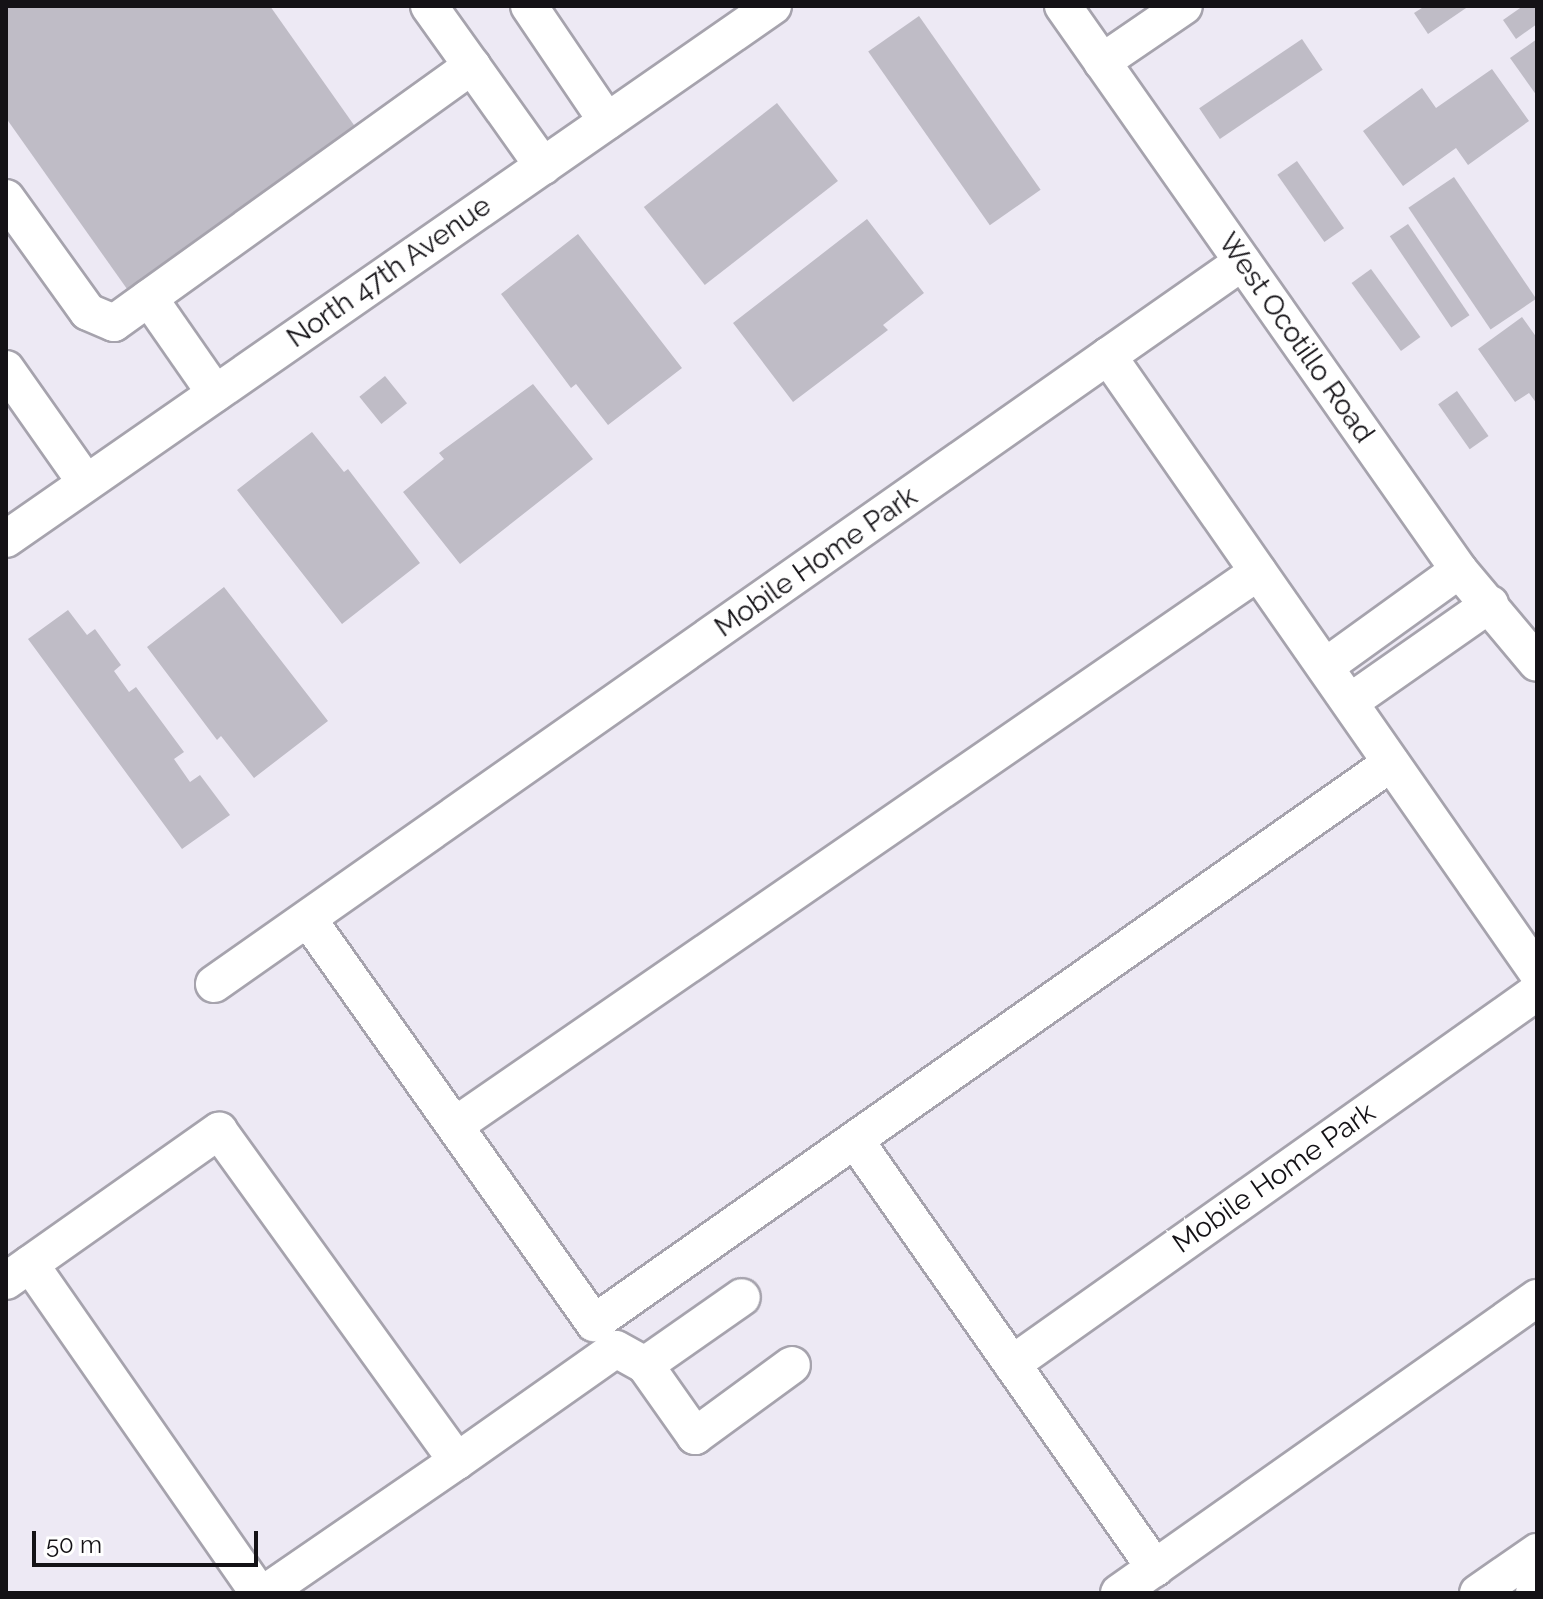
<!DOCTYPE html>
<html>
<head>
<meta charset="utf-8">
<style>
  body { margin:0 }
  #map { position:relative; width:1543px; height:1599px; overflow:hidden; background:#ede9f4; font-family:Raleway,sans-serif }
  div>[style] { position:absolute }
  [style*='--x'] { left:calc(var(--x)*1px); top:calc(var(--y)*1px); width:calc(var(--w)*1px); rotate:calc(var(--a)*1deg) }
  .building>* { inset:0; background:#bfbcc6; transform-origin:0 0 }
  .roads { filter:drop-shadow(2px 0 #a6a3ad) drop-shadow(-2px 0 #a6a3ad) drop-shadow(0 2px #a6a3ad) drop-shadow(0 -2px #a6a3ad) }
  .minor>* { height:36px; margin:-18px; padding:0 18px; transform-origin:18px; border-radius:18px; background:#fff }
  span { translate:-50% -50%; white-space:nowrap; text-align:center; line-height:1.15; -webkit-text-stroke:7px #fff; paint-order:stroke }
  .street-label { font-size:28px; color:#141216 }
  .frame { position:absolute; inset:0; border:8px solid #141216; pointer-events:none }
  .scale { position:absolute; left:32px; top:1531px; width:226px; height:36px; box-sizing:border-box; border:4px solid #141216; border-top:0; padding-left:10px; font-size:24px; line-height:28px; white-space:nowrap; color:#141216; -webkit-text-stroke:6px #fff; paint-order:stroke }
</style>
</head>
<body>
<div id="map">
  <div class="building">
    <i style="clip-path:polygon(6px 6px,270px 6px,361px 135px,132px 296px,6px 118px)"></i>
    <i style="clip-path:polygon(1425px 6px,1469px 6px,1428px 34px,1414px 13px)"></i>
    <i style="clip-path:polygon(1523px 6px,1537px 6px,1537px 24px,1516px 39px,1503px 20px)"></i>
    <i style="left:919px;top:16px;width:212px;height:62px;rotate:55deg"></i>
    <i style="left:1302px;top:39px;width:37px;height:124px;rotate:56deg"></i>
    <i style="clip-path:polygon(1537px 39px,1537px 96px,1510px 58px)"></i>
    <i style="clip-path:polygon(1492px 69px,1529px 121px,1468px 165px,1456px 148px,1403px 186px,1363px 131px,1422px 88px,1436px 108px)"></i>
    <i style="left:777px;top:103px;width:99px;height:169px;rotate:52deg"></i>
    <i style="left:1297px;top:161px;width:82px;height:24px;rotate:55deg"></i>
    <i style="left:1454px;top:177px;width:147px;height:55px;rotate:56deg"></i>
    <i style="clip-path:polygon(867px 219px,924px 293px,883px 325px,888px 330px,793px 402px,733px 323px)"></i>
    <i style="left:1408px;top:224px;width:110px;height:22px;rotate:56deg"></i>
    <i style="clip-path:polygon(578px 234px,682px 368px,608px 425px,576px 384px,571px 388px,501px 294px)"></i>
    <i style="left:1371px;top:269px;width:84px;height:24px;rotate:54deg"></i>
    <i style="clip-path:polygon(1522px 317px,1537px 338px,1537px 404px,1529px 393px,1515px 402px,1478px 349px)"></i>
    <i style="left:385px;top:376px;width:35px;height:33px;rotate:51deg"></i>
    <i style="clip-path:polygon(533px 384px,593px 459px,460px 564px,403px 492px,444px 459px,439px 453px)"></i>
    <i style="left:1457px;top:391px;width:55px;height:23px;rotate:55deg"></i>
    <i style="clip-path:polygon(312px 432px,344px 472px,348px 469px,420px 563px,342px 624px,237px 490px)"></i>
    <i style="clip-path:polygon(224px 587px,328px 721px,254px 778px,221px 736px,217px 740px,147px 647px)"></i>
    <i style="clip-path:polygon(68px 610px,87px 635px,95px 629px,121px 665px,114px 671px,129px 692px,136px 687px,184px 752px,174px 759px,190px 782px,200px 775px,230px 815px,182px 849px,28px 639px)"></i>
  </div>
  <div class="roads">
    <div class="minor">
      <i style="--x:429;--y:6;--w:74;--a:54.4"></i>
      <i style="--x:529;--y:6;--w:139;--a:55.9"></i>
      <i style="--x:1063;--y:6;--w:689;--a:54.93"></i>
      <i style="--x:1459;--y:570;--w:121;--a:50"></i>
      <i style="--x:1102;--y:62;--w:99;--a:-34.3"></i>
      <i style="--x:6;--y:198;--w:140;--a:54.3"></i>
      <i style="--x:88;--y:312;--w:28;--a:23"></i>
      <i style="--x:114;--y:323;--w:441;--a:-35.7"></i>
      <i style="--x:472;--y:66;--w:123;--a:54.6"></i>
      <i style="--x:149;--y:298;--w:116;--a:55.2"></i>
      <i style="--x:1108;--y:356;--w:164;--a:-35"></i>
      <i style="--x:6;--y:369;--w:139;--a:54.9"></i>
      <i style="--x:6;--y:539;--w:934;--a:-34.8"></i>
      <i style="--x:1326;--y:666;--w:164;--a:-35.8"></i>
      <i style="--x:1350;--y:702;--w:171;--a:-35"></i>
      <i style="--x:308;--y:919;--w:495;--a:54.7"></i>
      <i style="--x:594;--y:1323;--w:974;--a:-35.09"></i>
      <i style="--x:214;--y:984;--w:1093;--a:-35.09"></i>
      <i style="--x:1108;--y:356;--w:751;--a:55.15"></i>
      <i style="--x:457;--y:1124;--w:973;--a:-34.57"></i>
      <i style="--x:855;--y:1140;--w:523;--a:54.97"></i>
      <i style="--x:30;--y:1264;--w:401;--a:55.2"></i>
      <i style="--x:6;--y:1281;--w:261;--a:-35.2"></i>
      <i style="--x:219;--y:1131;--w:407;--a:54.2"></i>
      <i style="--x:457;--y:1461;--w:233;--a:145.5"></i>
      <i style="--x:1012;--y:1364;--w:643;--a:-35.32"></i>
      <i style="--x:645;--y:1365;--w:118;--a:-35"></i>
      <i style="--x:457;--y:1461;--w:194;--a:-35.2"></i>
      <i style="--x:616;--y:1349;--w:33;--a:29"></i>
      <i style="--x:645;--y:1365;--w:87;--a:54.8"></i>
      <i style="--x:695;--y:1436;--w:120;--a:-36.2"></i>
      <i style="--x:1119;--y:1593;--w:512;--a:-35.21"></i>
      <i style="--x:1478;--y:1593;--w:72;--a:-34.8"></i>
      <i style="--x:1534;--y:1593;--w:4;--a:-34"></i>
    </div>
  </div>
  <div class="street-label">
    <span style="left:389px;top:272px;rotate:-35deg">North 47th Avenue</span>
    <span style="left:1296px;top:338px;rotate:55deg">West Ocotillo Road</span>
    <span style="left:816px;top:562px;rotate:-35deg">Mobile Home Park</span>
    <span style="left:1274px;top:1178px;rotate:-35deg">Mobile Home Park</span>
  </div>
  <div class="frame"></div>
  <div class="scale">50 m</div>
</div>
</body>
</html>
